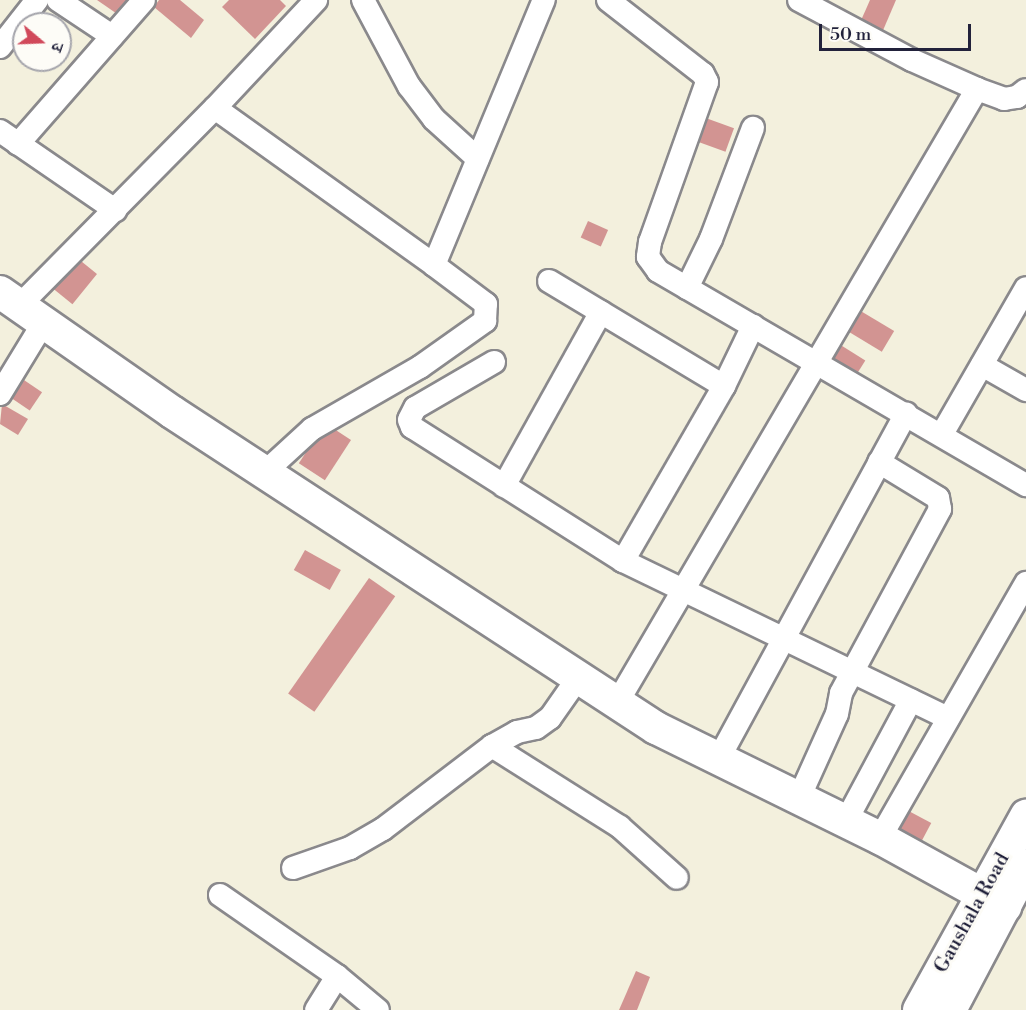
<!DOCTYPE html>
<html>
<head>
<meta charset="utf-8">
<style>
  body { margin:0 }
  #map { position:relative; width:1026px; height:1010px; overflow:hidden; background:#f3f0dd; font-family:"Libre Bodoni","Noto Serif Devanagari",serif }
  div>[style] { position:absolute }
  [style*='--x'] { left:calc(var(--x)*1px); top:calc(var(--y)*1px); width:calc(var(--w)*1px); rotate:calc(var(--a)*1deg) }
  .building>* { inset:0; background:#d29492; transform-origin:0 0 }
  .roads { filter:drop-shadow(2px 0 #8a898c) drop-shadow(-2px 0 #8a898c) drop-shadow(0 2px #8a898c) drop-shadow(0 -2px #8a898c) }
  .street>* { height:22px; margin:-11px; padding:0 11px; transform-origin:11px; border-radius:11px; background:#fff }
  .secondary>* { height:32px; margin:-16px; padding:0 16px; transform-origin:16px; border-radius:16px; background:#fff }
  span { translate:-50% -50%; white-space:nowrap; text-align:center; line-height:1.15; -webkit-text-stroke:6px #fdfcf7; paint-order:stroke }
  .street-label { font-size:20px; color:#22223b }
  .north { position:absolute; left:12px; top:12px; width:60px; height:60px; box-sizing:border-box; background:#fdfcf7; border:2px solid #a5a5ac; border-radius:50%; rotate:109deg; font-size:16px; font-weight:700; line-height:24px; text-align:center; color:#22223b }
  .north::after { content:''; display:block; margin:auto; width:21px; height:27px; background:#d1495b; clip-path:polygon(50% 0,100% 100%,50% 72%,0 100%) }
  .scale { position:absolute; left:819px; top:24px; width:152px; height:27px; box-sizing:border-box; border:3px solid #22223b; border-top:0; padding-left:8px; font-size:18px; line-height:21px; white-space:nowrap; color:#22223b; -webkit-text-stroke:4px #fdfcf7; paint-order:stroke }
</style>
</head>
<body>
<div id="map">
  <div class="building">
    <i style="clip-path:polygon(97px 0,135px 0,123px 18px)"></i>
    <i style="clip-path:polygon(159px 0,180px 0,204px 20px,191px 38px,154px 7px)"></i>
    <i style="clip-path:polygon(229px 0,280px 0,286px 6px,255px 39px,222px 7px)"></i>
    <i style="clip-path:polygon(870px 0,896px 0,881px 35px,859px 25px)"></i>
    <i style="left:703px;top:117px;width:33px;height:25px;rotate:20deg"></i>
    <i style="left:588px;top:221px;width:22px;height:18px;rotate:24deg"></i>
    <i style="left:76px;top:257px;width:27px;height:39px;rotate:39deg"></i>
    <i style="left:859px;top:310px;width:41px;height:24px;rotate:31deg"></i>
    <i style="left:839px;top:344px;width:31px;height:18px;rotate:32deg"></i>
    <i style="left:18px;top:376px;width:29px;height:22px;rotate:34deg"></i>
    <i style="clip-path:polygon(2px 404px,28px 419px,18px 435px,0 424px)"></i>
    <i style="left:325px;top:423px;width:31px;height:48px;rotate:33deg"></i>
    <i style="left:305px;top:550px;width:41px;height:23px;rotate:29deg"></i>
    <i style="left:369px;top:578px;width:32px;height:141px;rotate:35deg"></i>
    <i style="left:903px;top:808px;width:32px;height:21px;rotate:28deg"></i>
    <i style="clip-path:polygon(636px 971px,650px 977px,637px 1010px,619px 1010px)"></i>
  </div>
  <div class="roads">
    <div class="street">
      <i style="--x:58;--y:0;--w:65;--a:33.7"></i>
      <i style="--x:363;--y:0;--w:98;--a:61.9"></i>
      <i style="--x:409;--y:86;--w:41;--a:52.9"></i>
      <i style="--x:434;--y:119;--w:59;--a:42.3"></i>
      <i style="--x:608;--y:0;--w:120;--a:37.9"></i>
      <i style="--x:703;--y:74;--w:9;--a:63"></i>
      <i style="--x:707;--y:82;--w:170;--a:109.6"></i>
      <i style="--x:650;--y:242;--w:15;--a:98"></i>
      <i style="--x:648;--y:257;--w:17;--a:54"></i>
      <i style="--x:658;--y:271;--w:426;--a:30.2"></i>
      <i style="--x:799;--y:0;--w:128;--a:28"></i>
      <i style="--x:912;--y:60;--w:71;--a:24"></i>
      <i style="--x:977;--y:89;--w:29;--a:20"></i>
      <i style="--x:1004;--y:99;--w:13;--a:-9"></i>
      <i style="--x:1017;--y:97;--w:11;--a:-38"></i>
      <i style="--x:0;--y:47;--w:60;--a:-51.8"></i>
      <i style="--x:215;--y:108;--w:148;--a:-46.9"></i>
      <i style="--x:0;--y:131;--w:140;--a:34.5"></i>
      <i style="--x:18;--y:144;--w:191;--a:-48.8"></i>
      <i style="--x:549;--y:281;--w:204;--a:31"></i>
      <i style="--x:687;--y:288;--w:55;--a:-63.9"></i>
      <i style="--x:711;--y:239;--w:119;--a:-69.3"></i>
      <i style="--x:20;--y:305;--w:277;--a:-45.3"></i>
      <i style="--x:215;--y:108;--w:269;--a:35.6"></i>
      <i style="--x:494;--y:362;--w:91;--a:149.8"></i>
      <i style="--x:415;--y:408;--w:13;--a:117"></i>
      <i style="--x:409;--y:420;--w:8;--a:67"></i>
      <i style="--x:412;--y:427;--w:250;--a:32.4"></i>
      <i style="--x:623;--y:561;--w:361;--a:25.8"></i>
      <i style="--x:982;--y:365;--w:51;--a:29.6"></i>
      <i style="--x:0;--y:394;--w:84;--a:-58.6"></i>
      <i style="--x:942;--y:434;--w:168;--a:-60.1"></i>
      <i style="--x:265;--y:472;--w:64;--a:-42.5"></i>
      <i style="--x:312;--y:429;--w:125;--a:-29.9"></i>
      <i style="--x:420;--y:367;--w:80;--a:-35.3"></i>
      <i style="--x:485;--y:321;--w:17;--a:-87"></i>
      <i style="--x:486;--y:304;--w:65;--a:-143.1"></i>
      <i style="--x:434;--y:265;--w:287;--a:-67.5"></i>
      <i style="--x:504;--y:486;--w:199;--a:-60.9"></i>
      <i style="--x:623;--y:561;--w:202;--a:-60"></i>
      <i style="--x:724;--y:386;--w:67;--a:-64.2"></i>
      <i style="--x:617;--y:703;--w:712;--a:-59.62"></i>
      <i style="--x:492;--y:746;--w:151;--a:32.3"></i>
      <i style="--x:620;--y:827;--w:76;--a:41.8"></i>
      <i style="--x:719;--y:758;--w:392;--a:-61.5"></i>
      <i style="--x:799;--y:798;--w:92;--a:-65.7"></i>
      <i style="--x:837;--y:714;--w:21;--a:-79"></i>
      <i style="--x:841;--y:693;--w:209;--a:-61.7"></i>
      <i style="--x:940;--y:509;--w:11;--a:-100"></i>
      <i style="--x:938;--y:498;--w:69;--a:-148.6"></i>
      <i style="--x:846;--y:821;--w:137;--a:-61.8"></i>
      <i style="--x:880;--y:838;--w:294;--a:-60.2"></i>
      <i style="--x:293;--y:868;--w:60;--a:-19.3"></i>
      <i style="--x:350;--y:848;--w:38;--a:-30"></i>
      <i style="--x:383;--y:829;--w:137;--a:-37.3"></i>
      <i style="--x:492;--y:746;--w:29;--a:-29"></i>
      <i style="--x:517;--y:732;--w:19;--a:-12"></i>
      <i style="--x:536;--y:728;--w:17;--a:-36"></i>
      <i style="--x:550;--y:718;--w:49;--a:-55"></i>
      <i style="--x:220;--y:895;--w:142;--a:34.7"></i>
      <i style="--x:337;--y:976;--w:53;--a:39.7"></i>
      <i style="--x:316;--y:1010;--w:40;--a:-58"></i>
    </div>
    <div class="secondary">
      <i style="--x:0;--y:292;--w:210;--a:34.9"></i>
      <i style="--x:172;--y:412;--w:578;--a:33.14"></i>
      <i style="--x:656;--y:728;--w:250;--a:26.2"></i>
      <i style="--x:880;--y:838;--w:143;--a:28.9"></i>
      <i style="--x:919;--y:1010;--w:222;--a:-61.1"></i>
      <i style="--x:950;--y:1010;--w:163;--a:-62.2"></i>
    </div>
  </div>
  <div class="street-label">
    <span style="left:972px;top:913px;rotate:-61deg">Gaushala Road</span>
  </div>
  <div class="north">उ</div>
  <div class="scale">50 m</div>
</div>
</body>
</html>
